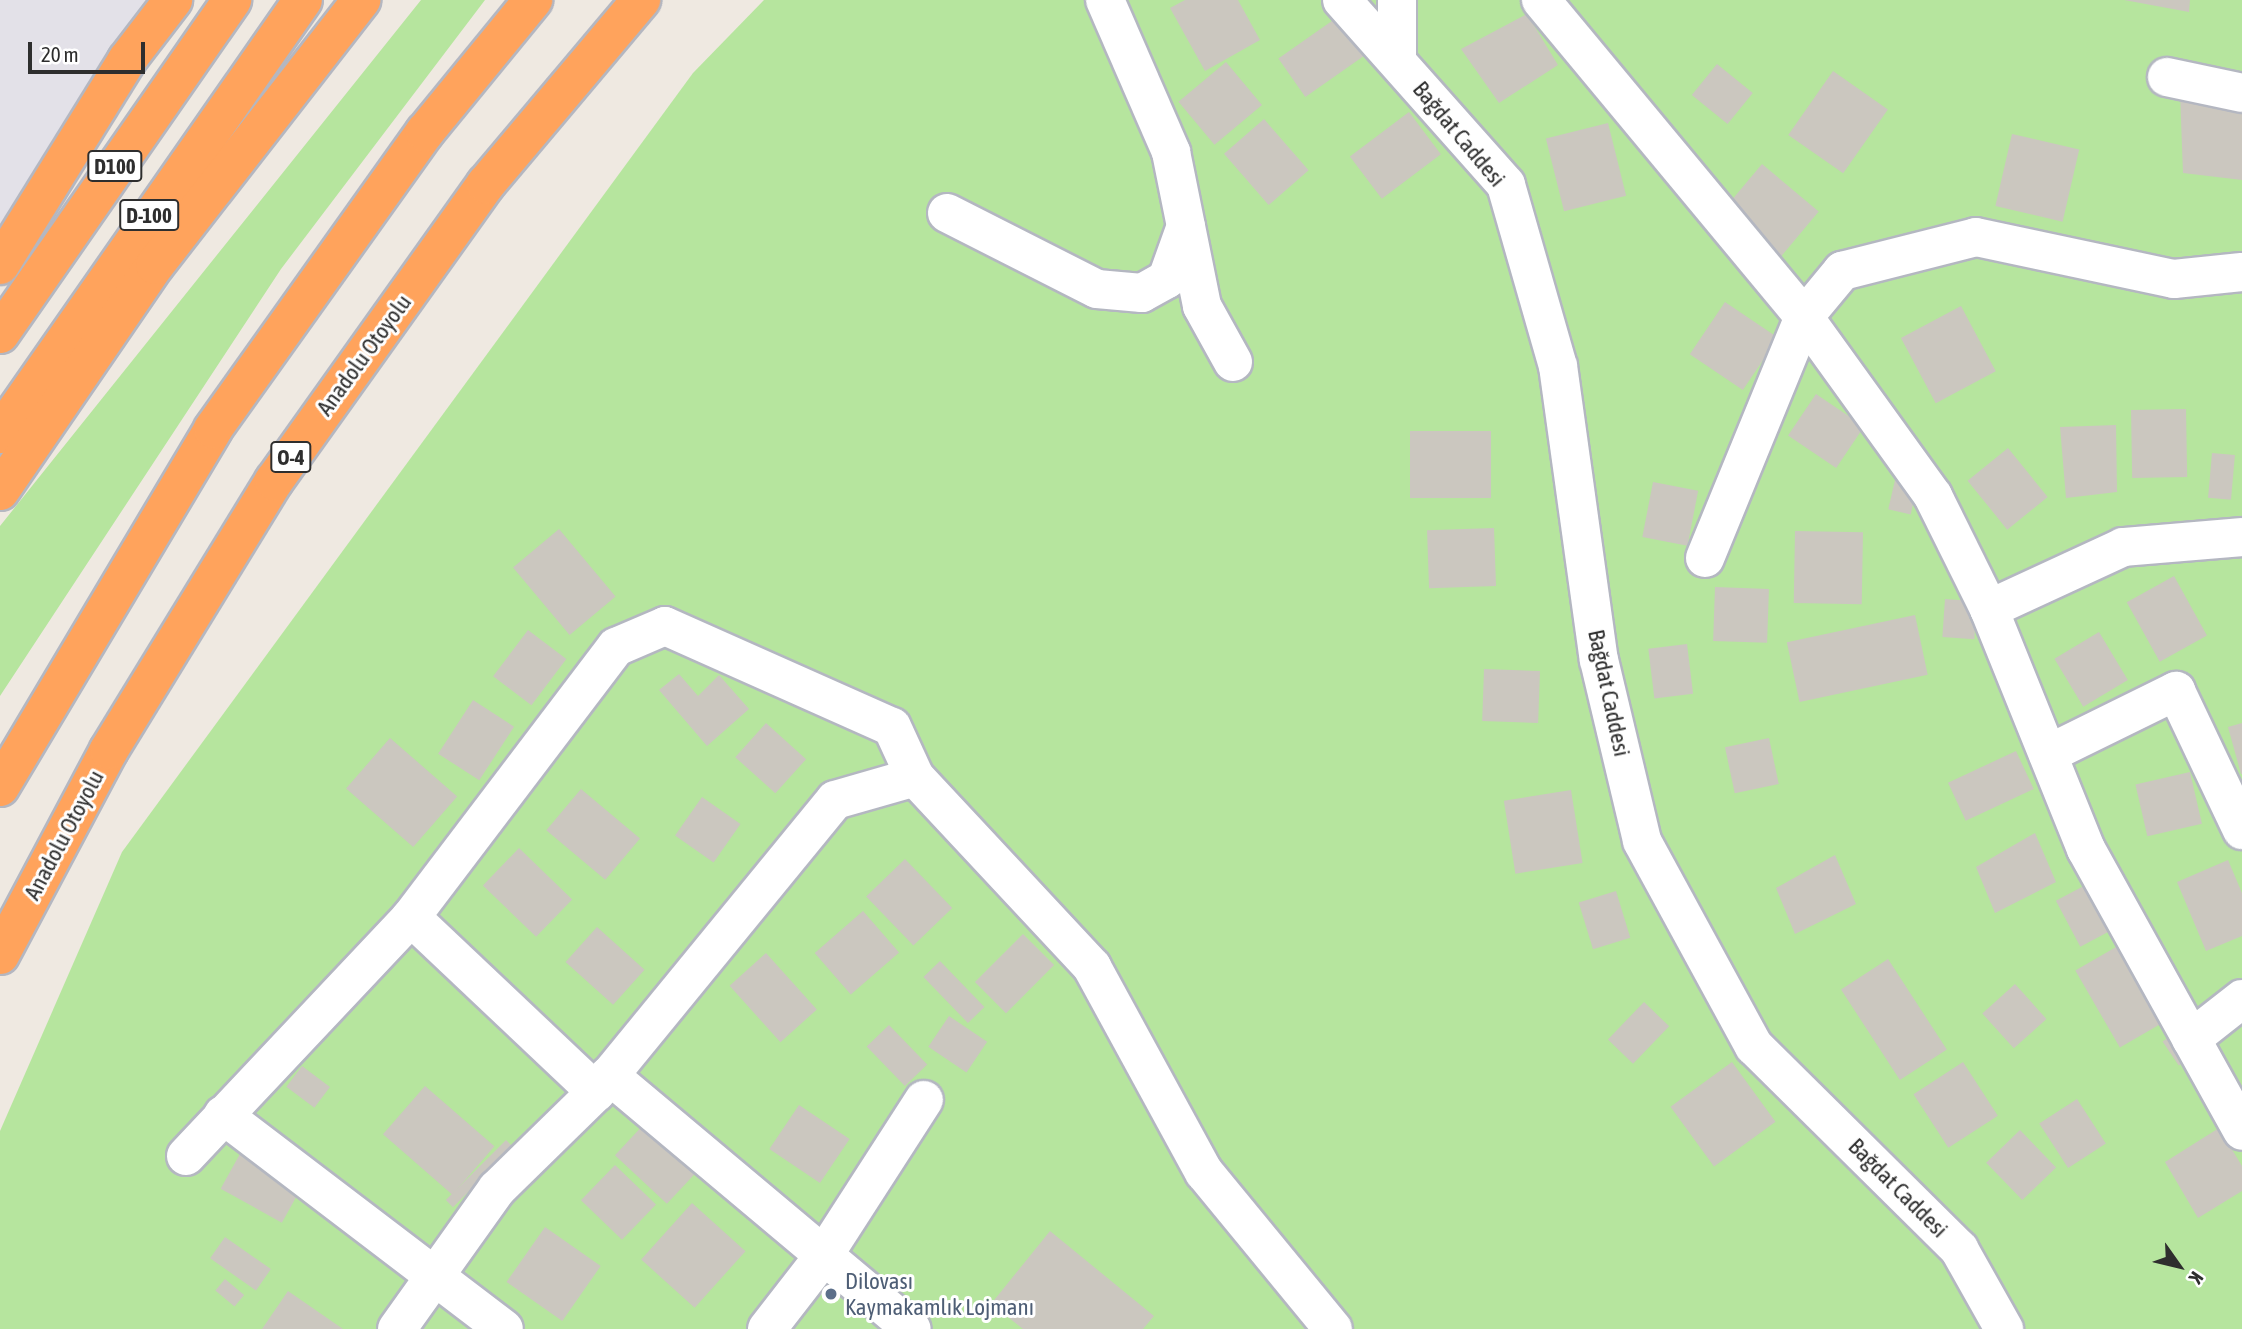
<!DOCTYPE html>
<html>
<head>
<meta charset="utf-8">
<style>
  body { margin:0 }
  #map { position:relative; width:2242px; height:1329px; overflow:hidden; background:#efe9e1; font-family:"Asap Condensed",sans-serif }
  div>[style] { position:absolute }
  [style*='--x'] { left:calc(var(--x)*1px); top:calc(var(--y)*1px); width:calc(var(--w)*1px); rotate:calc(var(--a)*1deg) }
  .industrial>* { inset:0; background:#e3e1e8 }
  .green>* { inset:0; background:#b6e59e }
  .building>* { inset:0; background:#cbc7bf; transform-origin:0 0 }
  .roads { filter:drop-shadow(2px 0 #b4b7c1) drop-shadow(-2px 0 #b4b7c1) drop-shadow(0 2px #b4b7c1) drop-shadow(0 -2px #b4b7c1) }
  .street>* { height:38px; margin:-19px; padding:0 19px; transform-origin:19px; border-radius:19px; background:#fff }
  .secondary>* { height:38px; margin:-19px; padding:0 19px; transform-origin:19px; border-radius:19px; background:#fff }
  .highway>* { height:38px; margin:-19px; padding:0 19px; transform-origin:19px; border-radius:19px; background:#ffa35c }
  .dots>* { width:19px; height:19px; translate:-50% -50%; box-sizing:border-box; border:4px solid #fff; border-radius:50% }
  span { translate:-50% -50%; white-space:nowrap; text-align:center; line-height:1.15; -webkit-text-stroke:6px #fff; paint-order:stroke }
  .shield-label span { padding:2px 5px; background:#fff; border:2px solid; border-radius:5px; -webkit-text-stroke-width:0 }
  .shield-label { font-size:21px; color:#2e2e2e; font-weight:700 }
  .street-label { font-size:23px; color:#2e2e2e }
  .service-label { font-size:23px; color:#4e5e75 }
  .left { translate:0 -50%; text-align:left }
  .north { position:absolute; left:2144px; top:1231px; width:70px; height:70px; -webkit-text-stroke:5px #fff; paint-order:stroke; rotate:124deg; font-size:19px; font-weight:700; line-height:28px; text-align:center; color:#2e2e2e }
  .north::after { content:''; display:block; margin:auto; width:24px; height:32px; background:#2e2e2e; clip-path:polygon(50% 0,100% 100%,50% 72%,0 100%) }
  .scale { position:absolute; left:28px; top:42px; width:117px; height:32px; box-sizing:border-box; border:4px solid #2e2e2e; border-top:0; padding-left:9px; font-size:21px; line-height:24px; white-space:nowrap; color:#2e2e2e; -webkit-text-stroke:5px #fff; paint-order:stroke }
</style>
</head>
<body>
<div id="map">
  <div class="industrial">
    <i style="clip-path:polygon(0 0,156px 0,0 226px)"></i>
  </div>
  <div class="green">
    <i style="clip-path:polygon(421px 0,485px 0,281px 269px,0 696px,0 526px)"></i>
    <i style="clip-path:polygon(764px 0,2242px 0,2242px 1329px,0 1329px,0 1131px,122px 852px,693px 73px)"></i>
  </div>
  <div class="building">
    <i style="clip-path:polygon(1185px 0,1238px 0,1260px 40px,1205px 71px,1170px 8px)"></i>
    <i style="clip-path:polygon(2124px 0,2190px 0,2189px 12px)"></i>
    <i style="clip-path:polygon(1527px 14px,1558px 65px,1499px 103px,1461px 49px)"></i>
    <i style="left:1339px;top:16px;width:47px;height:74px;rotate:55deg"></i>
    <i style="left:1226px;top:62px;width:56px;height:62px;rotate:50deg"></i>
    <i style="left:1717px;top:64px;width:46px;height:40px;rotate:39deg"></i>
    <i style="left:1833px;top:71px;width:67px;height:78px;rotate:35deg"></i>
    <i style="clip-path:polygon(2180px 93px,2242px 103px,2242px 180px,2183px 173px)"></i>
    <i style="left:1409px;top:112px;width:53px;height:74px;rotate:53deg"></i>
    <i style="left:1264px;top:119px;width:68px;height:53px;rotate:49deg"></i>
    <i style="left:1608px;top:123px;width:75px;height:64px;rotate:76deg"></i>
    <i style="left:2012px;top:134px;width:69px;height:74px;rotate:13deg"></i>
    <i style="left:1762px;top:164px;width:74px;height:64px;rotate:40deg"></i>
    <i style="left:1725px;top:302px;width:64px;height:63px;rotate:34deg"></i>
    <i style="left:1961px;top:306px;width:74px;height:68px;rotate:62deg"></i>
    <i style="left:1816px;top:394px;width:58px;height:50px;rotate:34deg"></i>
    <i style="left:2186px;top:409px;width:68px;height:55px;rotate:89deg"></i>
    <i style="clip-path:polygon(2116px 425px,2117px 492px,2066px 498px,2060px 427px)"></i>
    <i style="left:1491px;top:431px;width:67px;height:81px;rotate:90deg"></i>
    <i style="left:2008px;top:448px;width:63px;height:52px;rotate:51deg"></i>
    <i style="left:2212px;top:453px;width:23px;height:45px;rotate:5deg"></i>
    <i style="left:1895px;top:480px;width:23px;height:30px;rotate:13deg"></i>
    <i style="left:1653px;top:482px;width:46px;height:56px;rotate:11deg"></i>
    <i style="left:1494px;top:528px;width:58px;height:67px;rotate:88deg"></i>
    <i style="left:559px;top:529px;width:88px;height:60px;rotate:50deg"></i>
    <i style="left:1795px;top:531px;width:68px;height:72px;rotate:1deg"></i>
    <i style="left:2174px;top:576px;width:68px;height:54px;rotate:61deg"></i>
    <i style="left:1715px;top:587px;width:54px;height:54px;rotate:2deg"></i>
    <i style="left:1945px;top:599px;width:32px;height:38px;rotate:4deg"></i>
    <i style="left:1915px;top:615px;width:61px;height:131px;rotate:78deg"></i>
    <i style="left:528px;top:630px;width:48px;height:58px;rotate:37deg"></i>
    <i style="left:2099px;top:632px;width:56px;height:52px;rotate:59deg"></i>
    <i style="left:1687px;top:644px;width:50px;height:39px;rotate:83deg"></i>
    <i style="left:1484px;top:669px;width:56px;height:52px;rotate:2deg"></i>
    <i style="clip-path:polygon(679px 674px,698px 696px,719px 675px,749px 709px,707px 746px,659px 690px)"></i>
    <i style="left:473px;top:700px;width:49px;height:64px;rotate:33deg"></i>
    <i style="left:766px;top:723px;width:54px;height:46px;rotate:42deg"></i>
    <i style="clip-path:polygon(2242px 723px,2242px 774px,2241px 774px,2228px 727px)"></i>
    <i style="left:390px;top:738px;width:89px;height:67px;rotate:41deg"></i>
    <i style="left:1769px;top:738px;width:47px;height:45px;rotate:78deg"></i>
    <i style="left:2016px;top:751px;width:42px;height:75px;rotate:65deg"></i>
    <i style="left:2190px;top:772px;width:53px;height:56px;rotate:77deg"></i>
    <i style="left:581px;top:789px;width:77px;height:54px;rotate:40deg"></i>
    <i style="left:1571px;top:790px;width:74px;height:68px;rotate:81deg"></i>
    <i style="left:702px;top:797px;width:47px;height:47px;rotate:35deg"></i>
    <i style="clip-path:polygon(2035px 833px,2056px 882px,1995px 913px,1976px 867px)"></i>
    <i style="left:519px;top:848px;width:74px;height:52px;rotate:44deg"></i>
    <i style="clip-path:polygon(1835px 855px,1856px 904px,1795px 934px,1776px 888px)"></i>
    <i style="left:905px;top:859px;width:68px;height:54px;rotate:46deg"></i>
    <i style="clip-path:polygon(2228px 860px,2242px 893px,2242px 936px,2206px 951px,2177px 882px)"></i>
    <i style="left:2093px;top:881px;width:52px;height:42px;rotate:62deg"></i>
    <i style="left:1616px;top:891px;width:49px;height:39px;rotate:73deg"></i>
    <i style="left:863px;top:911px;width:55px;height:64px;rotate:49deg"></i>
    <i style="left:597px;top:927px;width:64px;height:47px;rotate:42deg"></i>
    <i style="left:1023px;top:934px;width:44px;height:68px;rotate:45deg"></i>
    <i style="left:2123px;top:943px;width:89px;height:55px;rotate:60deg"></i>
    <i style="left:766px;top:953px;width:76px;height:49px;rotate:48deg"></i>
    <i style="left:1888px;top:959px;width:108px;height:56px;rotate:57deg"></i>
    <i style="left:940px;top:961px;width:64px;height:23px;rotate:46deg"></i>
    <i style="left:2015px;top:984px;width:47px;height:44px;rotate:48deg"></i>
    <i style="left:1644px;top:1002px;width:35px;height:52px;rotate:44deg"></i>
    <i style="left:949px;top:1016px;width:46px;height:37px;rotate:34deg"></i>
    <i style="left:889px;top:1025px;width:55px;height:31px;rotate:46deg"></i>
    <i style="left:2175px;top:1033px;width:29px;height:15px;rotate:56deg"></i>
    <i style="left:1732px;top:1062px;width:74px;height:76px;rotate:54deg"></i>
    <i style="left:1963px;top:1062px;width:64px;height:59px;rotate:57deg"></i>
    <i style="left:302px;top:1066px;width:35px;height:26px;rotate:37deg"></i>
    <i style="left:425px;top:1086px;width:92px;height:64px;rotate:41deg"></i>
    <i style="left:2077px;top:1099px;width:53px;height:45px;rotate:57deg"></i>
    <i style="left:799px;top:1105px;width:61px;height:53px;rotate:34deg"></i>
    <i style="left:647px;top:1121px;width:71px;height:47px;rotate:43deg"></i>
    <i style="clip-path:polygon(2219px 1128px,2242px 1166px,2242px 1191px,2198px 1218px,2165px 1162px)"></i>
    <i style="left:2020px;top:1130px;width:52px;height:47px;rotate:46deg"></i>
    <i style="left:506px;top:1140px;width:10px;height:85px;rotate:45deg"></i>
    <i style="left:241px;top:1152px;width:70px;height:42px;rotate:29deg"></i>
    <i style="left:615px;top:1165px;width:57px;height:49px;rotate:44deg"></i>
    <i style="left:692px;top:1203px;width:72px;height:76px;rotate:42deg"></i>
    <i style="left:545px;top:1227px;width:68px;height:67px;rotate:35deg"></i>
    <i style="clip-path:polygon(1050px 1231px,1154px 1316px,1143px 1329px,1023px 1329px,991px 1304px)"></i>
    <i style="left:225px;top:1237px;width:56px;height:26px;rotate:35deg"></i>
    <i style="left:225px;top:1279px;width:25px;height:15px;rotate:40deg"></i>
    <i style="clip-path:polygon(288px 1291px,343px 1329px,262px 1329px)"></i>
  </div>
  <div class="roads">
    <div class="street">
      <i style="--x:1105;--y:0;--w:166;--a:66.5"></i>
      <i style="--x:1171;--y:152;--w:157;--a:78.6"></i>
      <i style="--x:1202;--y:306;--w:64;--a:61"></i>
      <i style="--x:1541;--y:0;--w:412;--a:50.3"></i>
      <i style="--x:1804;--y:317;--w:221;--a:54.2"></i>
      <i style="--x:1933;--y:496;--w:126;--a:63.6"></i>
      <i style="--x:1989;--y:609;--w:259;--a:68"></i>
      <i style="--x:2086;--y:849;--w:322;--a:61"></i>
      <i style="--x:1397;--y:59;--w:59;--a:-90"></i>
      <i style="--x:2167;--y:77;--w:77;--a:12"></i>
      <i style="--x:947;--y:213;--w:168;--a:26.9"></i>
      <i style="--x:1097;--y:289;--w:45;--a:5.1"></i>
      <i style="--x:1142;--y:293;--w:29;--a:-29"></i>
      <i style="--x:1167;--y:279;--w:56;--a:-70.3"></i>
      <i style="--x:1705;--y:558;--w:261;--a:-67.7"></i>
      <i style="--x:1804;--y:317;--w:60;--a:-50.4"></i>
      <i style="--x:1842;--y:271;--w:138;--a:-14.2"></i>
      <i style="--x:1976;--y:237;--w:202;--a:12"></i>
      <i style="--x:2174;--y:279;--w:68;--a:-5.9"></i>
      <i style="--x:1989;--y:609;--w:148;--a:-24.8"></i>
      <i style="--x:2123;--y:547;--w:119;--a:-4.8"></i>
      <i style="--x:2048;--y:754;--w:143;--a:-26.2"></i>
      <i style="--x:2176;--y:691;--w:154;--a:64.6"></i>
      <i style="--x:411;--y:917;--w:255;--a:43.4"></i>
      <i style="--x:2191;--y:1039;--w:65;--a:-38.1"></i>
      <i style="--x:609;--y:1075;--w:395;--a:40"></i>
      <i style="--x:223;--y:1115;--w:353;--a:37.3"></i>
      <i style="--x:186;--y:1156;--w:328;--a:-46.7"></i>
      <i style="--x:411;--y:917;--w:339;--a:-52.8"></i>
      <i style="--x:616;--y:647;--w:53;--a:-23.2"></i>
      <i style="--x:665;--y:626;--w:248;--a:24"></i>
      <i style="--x:892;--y:727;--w:55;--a:65.3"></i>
      <i style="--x:397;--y:1329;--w:172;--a:-54.5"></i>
      <i style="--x:497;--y:1189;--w:139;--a:-44.4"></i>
      <i style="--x:596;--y:1092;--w:377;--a:-50.7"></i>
      <i style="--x:835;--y:800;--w:83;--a:-16"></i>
      <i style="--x:915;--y:777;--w:260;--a:47"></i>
      <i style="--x:1092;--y:967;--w:234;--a:61.4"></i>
      <i style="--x:1204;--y:1172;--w:203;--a:50.6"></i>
      <i style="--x:767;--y:1329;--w:90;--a:-52.2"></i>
      <i style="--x:822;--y:1258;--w:188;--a:-57.2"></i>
    </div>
    <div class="secondary">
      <i style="--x:1342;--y:0;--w:247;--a:48.4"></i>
      <i style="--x:1506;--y:185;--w:188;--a:74"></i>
      <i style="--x:1558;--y:366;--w:297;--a:82.1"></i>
      <i style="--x:1599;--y:660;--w:186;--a:76.6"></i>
      <i style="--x:1642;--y:841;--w:234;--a:61.4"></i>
      <i style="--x:1754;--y:1046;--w:289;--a:44.7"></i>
      <i style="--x:1959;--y:1249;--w:92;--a:60.6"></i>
    </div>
    <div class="highway">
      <i style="--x:0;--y:265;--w:241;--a:-58.2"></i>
      <i style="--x:127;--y:60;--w:76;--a:-52.5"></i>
      <i style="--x:0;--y:334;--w:407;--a:-55.2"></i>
      <i style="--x:0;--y:434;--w:529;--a:-55.08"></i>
      <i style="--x:0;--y:491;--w:274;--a:-55.6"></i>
      <i style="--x:155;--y:265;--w:336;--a:-52.1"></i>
      <i style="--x:0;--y:787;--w:417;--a:-59.2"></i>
      <i style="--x:213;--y:429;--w:365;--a:-54.5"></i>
      <i style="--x:425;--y:132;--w:171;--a:-50.7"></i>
      <i style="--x:0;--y:955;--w:232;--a:-62"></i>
      <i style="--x:109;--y:750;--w:316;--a:-58.5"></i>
      <i style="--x:274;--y:481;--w:365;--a:-54.5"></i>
      <i style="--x:486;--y:184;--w:241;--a:-49.9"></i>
    </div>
  </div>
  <div class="dots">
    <i style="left:831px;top:1294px;background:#5c6f8a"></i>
  </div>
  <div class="shield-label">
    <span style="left:115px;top:166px">D100</span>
    <span style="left:149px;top:215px">D-100</span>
    <span style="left:291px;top:457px">O-4</span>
  </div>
  <div class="street-label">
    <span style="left:1459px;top:134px;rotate:50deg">Bağdat Caddesi</span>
    <span style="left:364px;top:355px;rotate:-54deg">Anadolu Otoyolu</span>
    <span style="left:1609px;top:693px;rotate:78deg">Bağdat Caddesi</span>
    <span style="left:64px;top:835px;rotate:-62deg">Anadolu Otoyolu</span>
    <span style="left:1898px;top:1188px;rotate:45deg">Bağdat Caddesi</span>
  </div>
  <div class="service-label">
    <span class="left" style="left:845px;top:1294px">Dilovası<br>Kaymakamlık Lojmanı</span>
  </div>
  <div class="north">K</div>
  <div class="scale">20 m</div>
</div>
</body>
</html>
